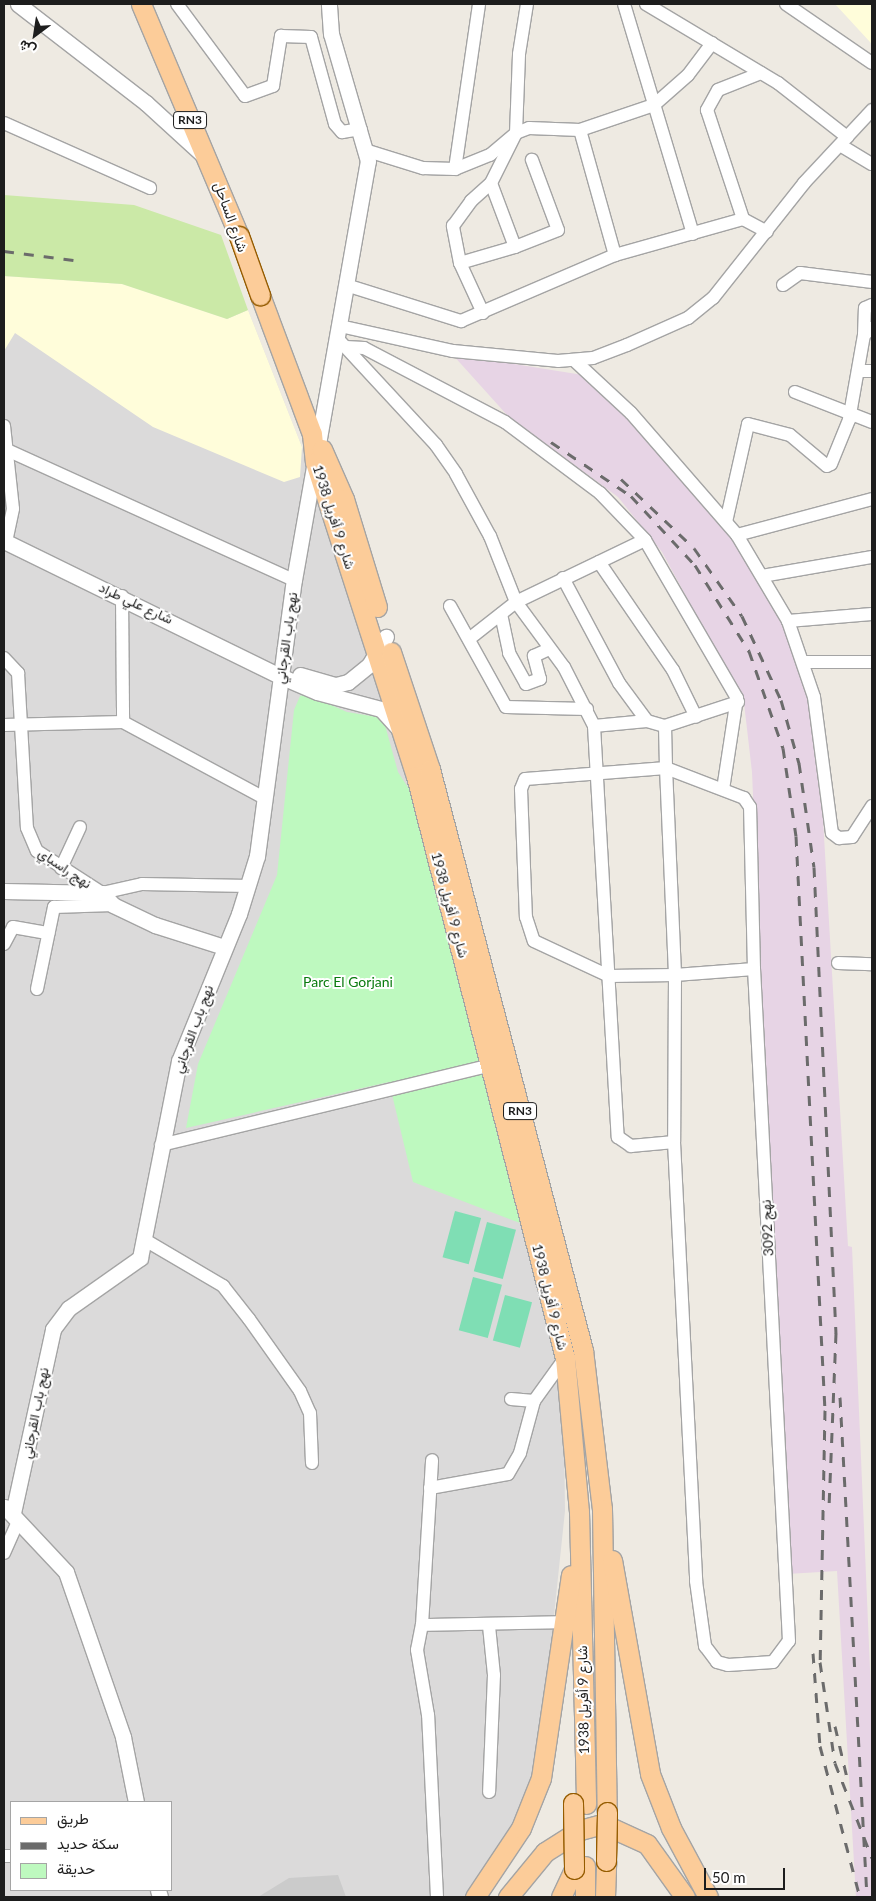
<!DOCTYPE html>
<html>
<head>
<meta charset="utf-8">
<style>
  body { margin:0 }
  #map { position:relative; width:876px; height:1901px; overflow:hidden; background:#eeeae2; font-family:Lato,Vazirmatn,sans-serif }
  div>[style] { position:absolute }
  [style*='--x'] { left:calc(var(--x)*1px); top:calc(var(--y)*1px); width:calc(var(--w)*1px); rotate:calc(var(--a)*1deg) }
  .residential>* { inset:0; background:#dbdada }
  .industrial>* { inset:0; background:#e7d4e5 }
  .education>* { inset:0; background:#fffdda }
  .religious>* { inset:0; background:#cbcbcb }
  .grass>* { inset:0; background:#cbe9a7 }
  .park>* { inset:0; background:#bef9bf }
  .pitch>* { inset:0; background:#7fdeb4; transform-origin:0 0 }
  .roads { filter:drop-shadow(1px 0 #a4a4a4) drop-shadow(-1px 0 #a4a4a4) drop-shadow(0 1px #a4a4a4) drop-shadow(0 -1px #a4a4a4) }
  .minor>* { height:12px; margin:-6px; padding:0 6px; transform-origin:6px; border-radius:6px; background:#fff }
  .tertiary>* { height:15px; margin:-7.5px; padding:0 7.5px; transform-origin:7.5px; border-radius:7.5px; background:#fff }
  .primary>* { height:19px; margin:-9.5px; padding:0 9.5px; transform-origin:9.5px; border-radius:9.5px; background:#fccc99 }
  .rail>* { height:3px; margin-top:-1.5px; transform-origin:0; background:repeating-linear-gradient(90deg,#6b6b6b 0 10px,transparent 0 20px) }
  .bridges { filter:drop-shadow(1px 0 #955c00) drop-shadow(-1px 0 #955c00) drop-shadow(0 1px #955c00) drop-shadow(0 -1px #955c00) }
  .primary-bridge>* { height:19px; margin:-9.5px; padding:0 9.5px; transform-origin:9.5px; border-radius:9.5px; background:#fccc99 }
  span { translate:-50% -50%; white-space:nowrap; text-align:center; line-height:1.15; -webkit-text-stroke:4px #fff; paint-order:stroke }
  .shield-label span { padding:1px 4px; background:#fff; border:1px solid; border-radius:4px; -webkit-text-stroke-width:0 }
  .shield-label { font-size:12px; color:#1d1d1d; font-weight:700 }
  .street-label { font-size:14px; color:#1d1d1d }
  .park-label { font-size:14px; color:#0a7b0e }
  .frame { position:absolute; inset:0; border:5px solid #1d1d1d; pointer-events:none }
  .legend { position:absolute; left:10px; top:1801px; width:162px; height:90px; box-sizing:border-box; background:#fff; border:1px solid #a5a5a5; margin:0; padding:6px 9px; list-style:none; font-size:15px; color:#1d1d1d }
  .legend li { display:flex; align-items:center; gap:10px; height:25px }
  .legend b { width:25px; border:1px solid #a5a5a5 }
  .north { position:absolute; left:10px; top:10px; width:50px; height:50px; -webkit-text-stroke:4px #fff; paint-order:stroke; rotate:211deg; font-size:14px; font-weight:700; line-height:20px; text-align:center; color:#1d1d1d }
  .north::after { content:''; display:block; margin:auto; width:18px; height:22px; background:#1d1d1d; clip-path:polygon(50% 0,100% 100%,50% 72%,0 100%) }
  .scale { position:absolute; left:704px; top:1868px; width:81px; height:22px; box-sizing:border-box; border:2px solid #1d1d1d; border-top:0; padding-left:6px; font-size:15px; line-height:18px; white-space:nowrap; color:#1d1d1d; -webkit-text-stroke:4px #fff; paint-order:stroke }
</style>
</head>
<body>
<div id="map">
  <div class="residential">
    <i style="clip-path:polygon(evenodd,4px 276px,227px 319px,248px 310px,302px 447px,409px 789px,555px 1348px,564px 1432px,565px 1511px,541px 1739px,525px 1804px,468px 1897px,4px 1897px,4px 276px,11px 1802px,171px 1802px,171px 1890px,11px 1890px,11px 1802px)"></i>
  </div>
  <div class="industrial">
    <i style="clip-path:polygon(452px 354px,589px 376px,733px 538px,782px 621px,817px 717px,848px 1246px,852px 1247px,872px 1716px,872px 1897px,856px 1897px,837px 1571px,787px 1574px,752px 772px,744px 703px,662px 552px,618px 497px,507px 415px)"></i>
  </div>
  <div class="education">
    <i style="clip-path:polygon(835px 4px,872px 4px,872px 45px,870px 42px)"></i>
    <i style="clip-path:polygon(4px 276px,122px 284px,227px 319px,248px 310px,302px 447px,300px 477px,284px 482px,153px 427px,15px 333px,4px 351px)"></i>
  </div>
  <div class="religious">
    <i style="clip-path:polygon(338px 1875px,346px 1897px,258px 1897px,289px 1878px)"></i>
  </div>
  <div class="grass">
    <i style="clip-path:polygon(4px 195px,134px 205px,221px 235px,248px 310px,227px 319px,122px 284px,4px 276px)"></i>
  </div>
  <div class="park">
    <i style="clip-path:polygon(306px 694px,347px 712px,377px 717px,385px 725px,398px 772px,409px 789px,520px 1223px,413px 1182px,389px 1082px,186px 1128px,198px 1064px,277px 875px,294px 710px,300px 696px)"></i>
  </div>
  <div class="pitch">
    <i style="left:455px;top:1211px;width:27px;height:48px;rotate:15deg"></i>
    <i style="left:487px;top:1222px;width:30px;height:51px;rotate:15deg"></i>
    <i style="left:473px;top:1277px;width:30px;height:55px;rotate:15deg"></i>
    <i style="left:505px;top:1295px;width:28px;height:47px;rotate:15deg"></i>
  </div>
  <div class="roads">
    <div class="minor">
      <i style="--x:177;--y:4;--w:114;--a:53.5"></i>
      <i style="--x:245;--y:96;--w:30;--a:-20"></i>
      <i style="--x:273;--y:86;--w:51;--a:-80.9"></i>
      <i style="--x:281;--y:36;--w:30;--a:2"></i>
      <i style="--x:311;--y:37;--w:90;--a:74.6"></i>
      <i style="--x:335;--y:124;--w:11;--a:49"></i>
      <i style="--x:342;--y:132;--w:19;--a:-9"></i>
      <i style="--x:624;--y:4;--w:240;--a:73.3"></i>
      <i style="--x:646;--y:4;--w:154;--a:30.9"></i>
      <i style="--x:778;--y:83;--w:88;--a:38"></i>
      <i style="--x:786;--y:4;--w:104;--a:34.5"></i>
      <i style="--x:761;--y:73;--w:46;--a:158.4"></i>
      <i style="--x:718;--y:90;--w:23;--a:119"></i>
      <i style="--x:707;--y:110;--w:115;--a:71.7"></i>
      <i style="--x:743;--y:219;--w:27;--a:28"></i>
      <i style="--x:4;--y:123;--w:160;--a:24"></i>
      <i style="--x:580;--y:130;--w:130;--a:74.4"></i>
      <i style="--x:840;--y:145;--w:37;--a:31"></i>
      <i style="--x:368;--y:151;--w:58;--a:17.2"></i>
      <i style="--x:423;--y:168;--w:32;--a:2"></i>
      <i style="--x:455;--y:169;--w:38;--a:-22"></i>
      <i style="--x:490;--y:155;--w:34;--a:-40"></i>
      <i style="--x:516;--y:133;--w:14;--a:-21"></i>
      <i style="--x:529;--y:128;--w:51;--a:2.2"></i>
      <i style="--x:580;--y:130;--w:78;--a:-18.7"></i>
      <i style="--x:654;--y:105;--w:45;--a:-41.4"></i>
      <i style="--x:688;--y:75;--w:40;--a:-53"></i>
      <i style="--x:455;--y:169;--w:167;--a:-81.7"></i>
      <i style="--x:515;--y:247;--w:46;--a:-21.6"></i>
      <i style="--x:558;--y:230;--w:75;--a:-110.4"></i>
      <i style="--x:460;--y:263;--w:57;--a:-16.2"></i>
      <i style="--x:515;--y:247;--w:68;--a:-110.6"></i>
      <i style="--x:346;--y:285;--w:121;--a:17.4"></i>
      <i style="--x:461;--y:321;--w:168;--a:-23.2"></i>
      <i style="--x:615;--y:255;--w:133;--a:-15.7"></i>
      <i style="--x:783;--y:285;--w:21;--a:-35"></i>
      <i style="--x:800;--y:273;--w:73;--a:7.1"></i>
      <i style="--x:483;--y:313;--w:55;--a:-114.7"></i>
      <i style="--x:460;--y:263;--w:38;--a:-101"></i>
      <i style="--x:453;--y:226;--w:31;--a:-54"></i>
      <i style="--x:471;--y:201;--w:27;--a:-42"></i>
      <i style="--x:491;--y:183;--w:56;--a:-63.4"></i>
      <i style="--x:516;--y:133;--w:79;--a:-87.8"></i>
      <i style="--x:519;--y:54;--w:51;--a:-80.9"></i>
      <i style="--x:340;--y:326;--w:116;--a:12.5"></i>
      <i style="--x:453;--y:351;--w:105;--a:5.4"></i>
      <i style="--x:558;--y:361;--w:35;--a:-5"></i>
      <i style="--x:593;--y:358;--w:36;--a:-21"></i>
      <i style="--x:627;--y:345;--w:67;--a:-23.9"></i>
      <i style="--x:688;--y:318;--w:32;--a:-39"></i>
      <i style="--x:713;--y:298;--w:147;--a:-51.6"></i>
      <i style="--x:804;--y:183;--w:100;--a:-47"></i>
      <i style="--x:864;--y:335;--w:27;--a:-88"></i>
      <i style="--x:865;--y:308;--w:8;--a:-23"></i>
      <i style="--x:337;--y:338;--w:146;--a:47.2"></i>
      <i style="--x:436;--y:445;--w:35;--a:55"></i>
      <i style="--x:456;--y:474;--w:71;--a:61.3"></i>
      <i style="--x:490;--y:536;--w:71;--a:68.5"></i>
      <i style="--x:516;--y:602;--w:81;--a:53.6"></i>
      <i style="--x:564;--y:667;--w:66;--a:63"></i>
      <i style="--x:594;--y:726;--w:412;--a:86.7"></i>
      <i style="--x:618;--y:1137;--w:16;--a:35"></i>
      <i style="--x:631;--y:1146;--w:43;--a:-5.3"></i>
      <i style="--x:346;--y:347;--w:18;--a:3"></i>
      <i style="--x:364;--y:348;--w:159;--a:27.7"></i>
      <i style="--x:505;--y:422;--w:119;--a:36.8"></i>
      <i style="--x:600;--y:493;--w:65;--a:46.2"></i>
      <i style="--x:645;--y:540;--w:183;--a:59.8"></i>
      <i style="--x:737;--y:698;--w:92;--a:98.7"></i>
      <i style="--x:575;--y:361;--w:76;--a:42.9"></i>
      <i style="--x:631;--y:413;--w:162;--a:49"></i>
      <i style="--x:737;--y:535;--w:100;--a:59.3"></i>
      <i style="--x:788;--y:621;--w:80;--a:71.1"></i>
      <i style="--x:814;--y:697;--w:137;--a:82.5"></i>
      <i style="--x:832;--y:833;--w:9;--a:36"></i>
      <i style="--x:839;--y:838;--w:13;--a:-4"></i>
      <i style="--x:852;--y:837;--w:37;--a:-57"></i>
      <i style="--x:859;--y:371;--w:13;--a:0"></i>
      <i style="--x:795;--y:392;--w:83;--a:21.3"></i>
      <i style="--x:4;--y:426;--w:83;--a:83.8"></i>
      <i style="--x:13;--y:509;--w:34;--a:102"></i>
      <i style="--x:7;--y:450;--w:315;--a:24.4"></i>
      <i style="--x:726;--y:522;--w:100;--a:-77.3"></i>
      <i style="--x:748;--y:424;--w:43;--a:14.7"></i>
      <i style="--x:790;--y:435;--w:48;--a:40"></i>
      <i style="--x:827;--y:466;--w:4;--a:-27"></i>
      <i style="--x:831;--y:464;--w:48;--a:-67.8"></i>
      <i style="--x:849;--y:420;--w:86;--a:-80"></i>
      <i style="--x:864;--y:335;--w:11;--a:-41"></i>
      <i style="--x:737;--y:535;--w:140;--a:-14.9"></i>
      <i style="--x:599;--y:562;--w:131;--a:55.6"></i>
      <i style="--x:673;--y:670;--w:52;--a:63.9"></i>
      <i style="--x:762;--y:576;--w:112;--a:-9.8"></i>
      <i style="--x:563;--y:578;--w:119;--a:61.9"></i>
      <i style="--x:619;--y:683;--w:47;--a:53.6"></i>
      <i style="--x:122;--y:596;--w:126;--a:89.5"></i>
      <i style="--x:450;--y:606;--w:115;--a:61"></i>
      <i style="--x:506;--y:707;--w:81;--a:1.4"></i>
      <i style="--x:501;--y:614;--w:40;--a:78"></i>
      <i style="--x:509;--y:653;--w:35;--a:61"></i>
      <i style="--x:526;--y:684;--w:15;--a:-20"></i>
      <i style="--x:540;--y:679;--w:24;--a:-105"></i>
      <i style="--x:534;--y:656;--w:17;--a:-25"></i>
      <i style="--x:788;--y:621;--w:84;--a:-4.8"></i>
      <i style="--x:469;--y:639;--w:60;--a:-38.2"></i>
      <i style="--x:516;--y:602;--w:143;--a:-25.7"></i>
      <i style="--x:4;--y:658;--w:21;--a:47"></i>
      <i style="--x:18;--y:673;--w:155;--a:86.7"></i>
      <i style="--x:27;--y:828;--w:25;--a:67"></i>
      <i style="--x:37;--y:851;--w:77;--a:32.9"></i>
      <i style="--x:102;--y:893;--w:41;--a:-12.7"></i>
      <i style="--x:142;--y:884;--w:107;--a:1.1"></i>
      <i style="--x:804;--y:662;--w:68;--a:0"></i>
      <i style="--x:4;--y:725;--w:119;--a:-1.4"></i>
      <i style="--x:123;--y:722;--w:162;--a:28.3"></i>
      <i style="--x:594;--y:726;--w:53;--a:-5.4"></i>
      <i style="--x:647;--y:721;--w:19;--a:16"></i>
      <i style="--x:665;--y:726;--w:77;--a:-18.2"></i>
      <i style="--x:665;--y:726;--w:42;--a:88.6"></i>
      <i style="--x:666;--y:768;--w:207;--a:87.5"></i>
      <i style="--x:675;--y:975;--w:167;--a:90.3"></i>
      <i style="--x:674;--y:1142;--w:440;--a:87.1"></i>
      <i style="--x:696;--y:1581;--w:66;--a:82.1"></i>
      <i style="--x:705;--y:1646;--w:20;--a:53"></i>
      <i style="--x:717;--y:1662;--w:11;--a:15"></i>
      <i style="--x:728;--y:1665;--w:45;--a:-3.8"></i>
      <i style="--x:773;--y:1662;--w:26;--a:-53"></i>
      <i style="--x:789;--y:1641;--w:673;--a:-92.98"></i>
      <i style="--x:754;--y:969;--w:162;--a:-91.4"></i>
      <i style="--x:750;--y:807;--w:11;--a:-124"></i>
      <i style="--x:744;--y:798;--w:84;--a:-159"></i>
      <i style="--x:666;--y:768;--w:141;--a:175.5"></i>
      <i style="--x:525;--y:779;--w:11;--a:112"></i>
      <i style="--x:521;--y:789;--w:128;--a:87.8"></i>
      <i style="--x:526;--y:917;--w:25;--a:72"></i>
      <i style="--x:534;--y:941;--w:83;--a:25"></i>
      <i style="--x:609;--y:976;--w:66;--a:-0.9"></i>
      <i style="--x:675;--y:975;--w:79;--a:-4.3"></i>
      <i style="--x:61;--y:868;--w:45;--a:-65.1"></i>
      <i style="--x:4;--y:944;--w:19;--a:-62"></i>
      <i style="--x:13;--y:927;--w:36;--a:10"></i>
      <i style="--x:838;--y:963;--w:34;--a:2"></i>
      <i style="--x:37;--y:989;--w:84;--a:-78.3"></i>
      <i style="--x:54;--y:907;--w:59;--a:-1.9"></i>
      <i style="--x:161;--y:1145;--w:340;--a:-13.6"></i>
      <i style="--x:145;--y:1240;--w:91;--a:30.5"></i>
      <i style="--x:223;--y:1286;--w:42;--a:51.8"></i>
      <i style="--x:249;--y:1319;--w:88;--a:54.7"></i>
      <i style="--x:300;--y:1391;--w:24;--a:66"></i>
      <i style="--x:310;--y:1413;--w:50;--a:87.7"></i>
      <i style="--x:511;--y:1399;--w:23;--a:5"></i>
      <i style="--x:534;--y:1401;--w:53;--a:-54.2"></i>
      <i style="--x:430;--y:1488;--w:79;--a:-10.2"></i>
      <i style="--x:508;--y:1474;--w:24;--a:-60"></i>
      <i style="--x:520;--y:1453;--w:54;--a:-74.9"></i>
      <i style="--x:4;--y:1553;--w:36;--a:-66"></i>
      <i style="--x:422;--y:1625;--w:165;--a:-86.5"></i>
      <i style="--x:489;--y:1626;--w:49;--a:84.2"></i>
      <i style="--x:494;--y:1675;--w:117;--a:92.4"></i>
      <i style="--x:4;--y:1856;--w:7;--a:0"></i>
      <i style="--x:437;--y:1897;--w:182;--a:-92.8"></i>
      <i style="--x:428;--y:1715;--w:66;--a:-99.6"></i>
      <i style="--x:417;--y:1650;--w:25;--a:-79"></i>
      <i style="--x:422;--y:1625;--w:143;--a:-1.2"></i>
    </div>
    <div class="tertiary">
      <i style="--x:18;--y:4;--w:162;--a:37.7"></i>
      <i style="--x:146;--y:103;--w:79;--a:42.4"></i>
      <i style="--x:4;--y:541;--w:307;--a:26.1"></i>
      <i style="--x:280;--y:676;--w:40;--a:23.4"></i>
      <i style="--x:317;--y:692;--w:66;--a:14.9"></i>
      <i style="--x:381;--y:709;--w:27;--a:48"></i>
      <i style="--x:300;--y:675;--w:37;--a:16"></i>
      <i style="--x:336;--y:685;--w:12;--a:-14"></i>
      <i style="--x:348;--y:682;--w:27;--a:-39"></i>
      <i style="--x:369;--y:665;--w:33;--a:-59"></i>
      <i style="--x:4;--y:891;--w:98;--a:1.2"></i>
      <i style="--x:102;--y:893;--w:16;--a:47"></i>
      <i style="--x:113;--y:905;--w:47;--a:25.5"></i>
      <i style="--x:155;--y:925;--w:72;--a:17.7"></i>
      <i style="--x:5;--y:1507;--w:89;--a:46.8"></i>
      <i style="--x:66;--y:1572;--w:175;--a:70.9"></i>
      <i style="--x:123;--y:1737;--w:66;--a:78.7"></i>
      <i style="--x:13;--y:1513;--w:188;--a:-77.7"></i>
      <i style="--x:53;--y:1329;--w:26;--a:-53"></i>
      <i style="--x:69;--y:1308;--w:87;--a:-35.2"></i>
      <i style="--x:140;--y:1258;--w:201;--a:-78.8"></i>
      <i style="--x:179;--y:1061;--w:159;--a:-67.8"></i>
      <i style="--x:239;--y:914;--w:61;--a:-72.8"></i>
      <i style="--x:257;--y:856;--w:278;--a:-82.4"></i>
      <i style="--x:294;--y:580;--w:425;--a:-80"></i>
      <i style="--x:368;--y:161;--w:132;--a:-106.2"></i>
      <i style="--x:331;--y:34;--w:30;--a:-94"></i>
      <i style="--x:158;--y:1890;--w:7;--a:74"></i>
    </div>
    <div class="primary">
      <i style="--x:141;--y:4;--w:252;--a:67.1"></i>
      <i style="--x:260;--y:295;--w:148;--a:69.5"></i>
      <i style="--x:312;--y:434;--w:28;--a:84"></i>
      <i style="--x:315;--y:462;--w:330;--a:72.2"></i>
      <i style="--x:416;--y:776;--w:601;--a:75.64"></i>
      <i style="--x:565;--y:1358;--w:155;--a:84.8"></i>
      <i style="--x:579;--y:1512;--w:292;--a:88.6"></i>
      <i style="--x:322;--y:449;--w:55;--a:66.3"></i>
      <i style="--x:344;--y:499;--w:113;--a:73"></i>
      <i style="--x:391;--y:652;--w:123;--a:71.6"></i>
      <i style="--x:430;--y:769;--w:601;--a:75.25"></i>
      <i style="--x:583;--y:1350;--w:160;--a:83.2"></i>
      <i style="--x:602;--y:1509;--w:303;--a:89.1"></i>
      <i style="--x:612;--y:1560;--w:217;--a:79.9"></i>
      <i style="--x:650;--y:1774;--w:58;--a:68.7"></i>
      <i style="--x:671;--y:1828;--w:78;--a:61.8"></i>
      <i style="--x:475;--y:1897;--w:83;--a:-56.3"></i>
      <i style="--x:521;--y:1828;--w:54;--a:-68.2"></i>
      <i style="--x:541;--y:1778;--w:205;--a:-81.6"></i>
      <i style="--x:508;--y:1897;--w:58;--a:-50.6"></i>
      <i style="--x:545;--y:1852;--w:41;--a:-32.2"></i>
      <i style="--x:580;--y:1830;--w:24;--a:-15"></i>
      <i style="--x:603;--y:1824;--w:48;--a:24.4"></i>
      <i style="--x:647;--y:1844;--w:65;--a:54.4"></i>
      <i style="--x:561;--y:1897;--w:31;--a:-65"></i>
      <i style="--x:585;--y:1897;--w:31;--a:-90"></i>
      <i style="--x:605;--y:1897;--w:36;--a:-88"></i>
    </div>
  </div>
  <div class="rail">
    <i style="--x:4;--y:251;--w:70;--a:7.4"></i>
    <i style="--x:551;--y:442;--w:97;--a:34"></i>
    <i style="--x:631;--y:496;--w:94;--a:47.2"></i>
    <i style="--x:695;--y:565;--w:102;--a:57.9"></i>
    <i style="--x:749;--y:651;--w:103;--a:70.7"></i>
    <i style="--x:783;--y:748;--w:89;--a:81.6"></i>
    <i style="--x:796;--y:836;--w:575;--a:87.11"></i>
    <i style="--x:825;--y:1410;--w:252;--a:91.1"></i>
    <i style="--x:820;--y:1662;--w:102;--a:81.6"></i>
    <i style="--x:835;--y:1763;--w:102;--a:68.7"></i>
    <i style="--x:621;--y:479;--w:100;--a:43.4"></i>
    <i style="--x:694;--y:548;--w:83;--a:54.8"></i>
    <i style="--x:742;--y:616;--w:93;--a:65.1"></i>
    <i style="--x:781;--y:700;--w:66;--a:74.1"></i>
    <i style="--x:799;--y:763;--w:105;--a:81.8"></i>
    <i style="--x:814;--y:867;--w:467;--a:87.3"></i>
    <i style="--x:836;--y:1333;--w:171;--a:92.3"></i>
    <i style="--x:840;--y:1397;--w:501;--a:86.91"></i>
    <i style="--x:813;--y:1653;--w:93;--a:85.7"></i>
    <i style="--x:820;--y:1746;--w:156;--a:75.2"></i>
    <i style="--x:835;--y:1726;--w:57;--a:76.9"></i>
  </div>
  <div class="bridges">
    <div class="primary-bridge">
      <i style="--x:239;--y:236;--w:63;--a:70.4"></i>
      <i style="--x:573;--y:1803;--w:66;--a:89.1"></i>
      <i style="--x:606;--y:1861;--w:49;--a:-88.8"></i>
    </div>
  </div>
  <div class="shield-label">
    <span style="left:190px;top:120px">RN3</span>
    <span style="left:520px;top:1111px">RN3</span>
  </div>
  <div class="street-label">
    <span style="left:231px;top:217px;rotate:70deg">شارع الساحل</span>
    <span style="left:334px;top:517px;rotate:72deg">شارع 9 أفريل 1938</span>
    <span style="left:136px;top:603px;rotate:25deg">شارع علي طراد</span>
    <span style="left:286px;top:638px;rotate:-82deg">نهج باب القرجاني</span>
    <span style="left:65px;top:868px;rotate:34deg">نهج راسباي</span>
    <span style="left:450px;top:905px;rotate:75deg">شارع 9 أفريل 1938</span>
    <span style="left:193px;top:1029px;rotate:-70deg">نهج باب القرجاني</span>
    <span style="left:767px;top:1228px;rotate:-93deg">نهج 3092</span>
    <span style="left:550px;top:1297px;rotate:76deg">شارع 9 أفريل 1938</span>
    <span style="left:35px;top:1413px;rotate:-79deg">نهج باب القرجاني</span>
    <span style="left:583px;top:1700px;rotate:-91deg">شارع 9 أفريل 1938</span>
  </div>
  <div class="park-label">
    <span style="left:348px;top:982px">Parc El Gorjani</span>
  </div>
  <div class="frame"></div>
  <ul class="legend">
  <li><b style="height:6px;background:#fccc99"></b>طريق</li>
  <li><b style="height:6px;background:#6b6b6b"></b>سكة حديد</li>
  <li><b style="height:14px;background:#bef9bf"></b>حديقة</li>
  </ul>
  <div class="north">ش</div>
  <div class="scale">50 m</div>
</div>
</body>
</html>
